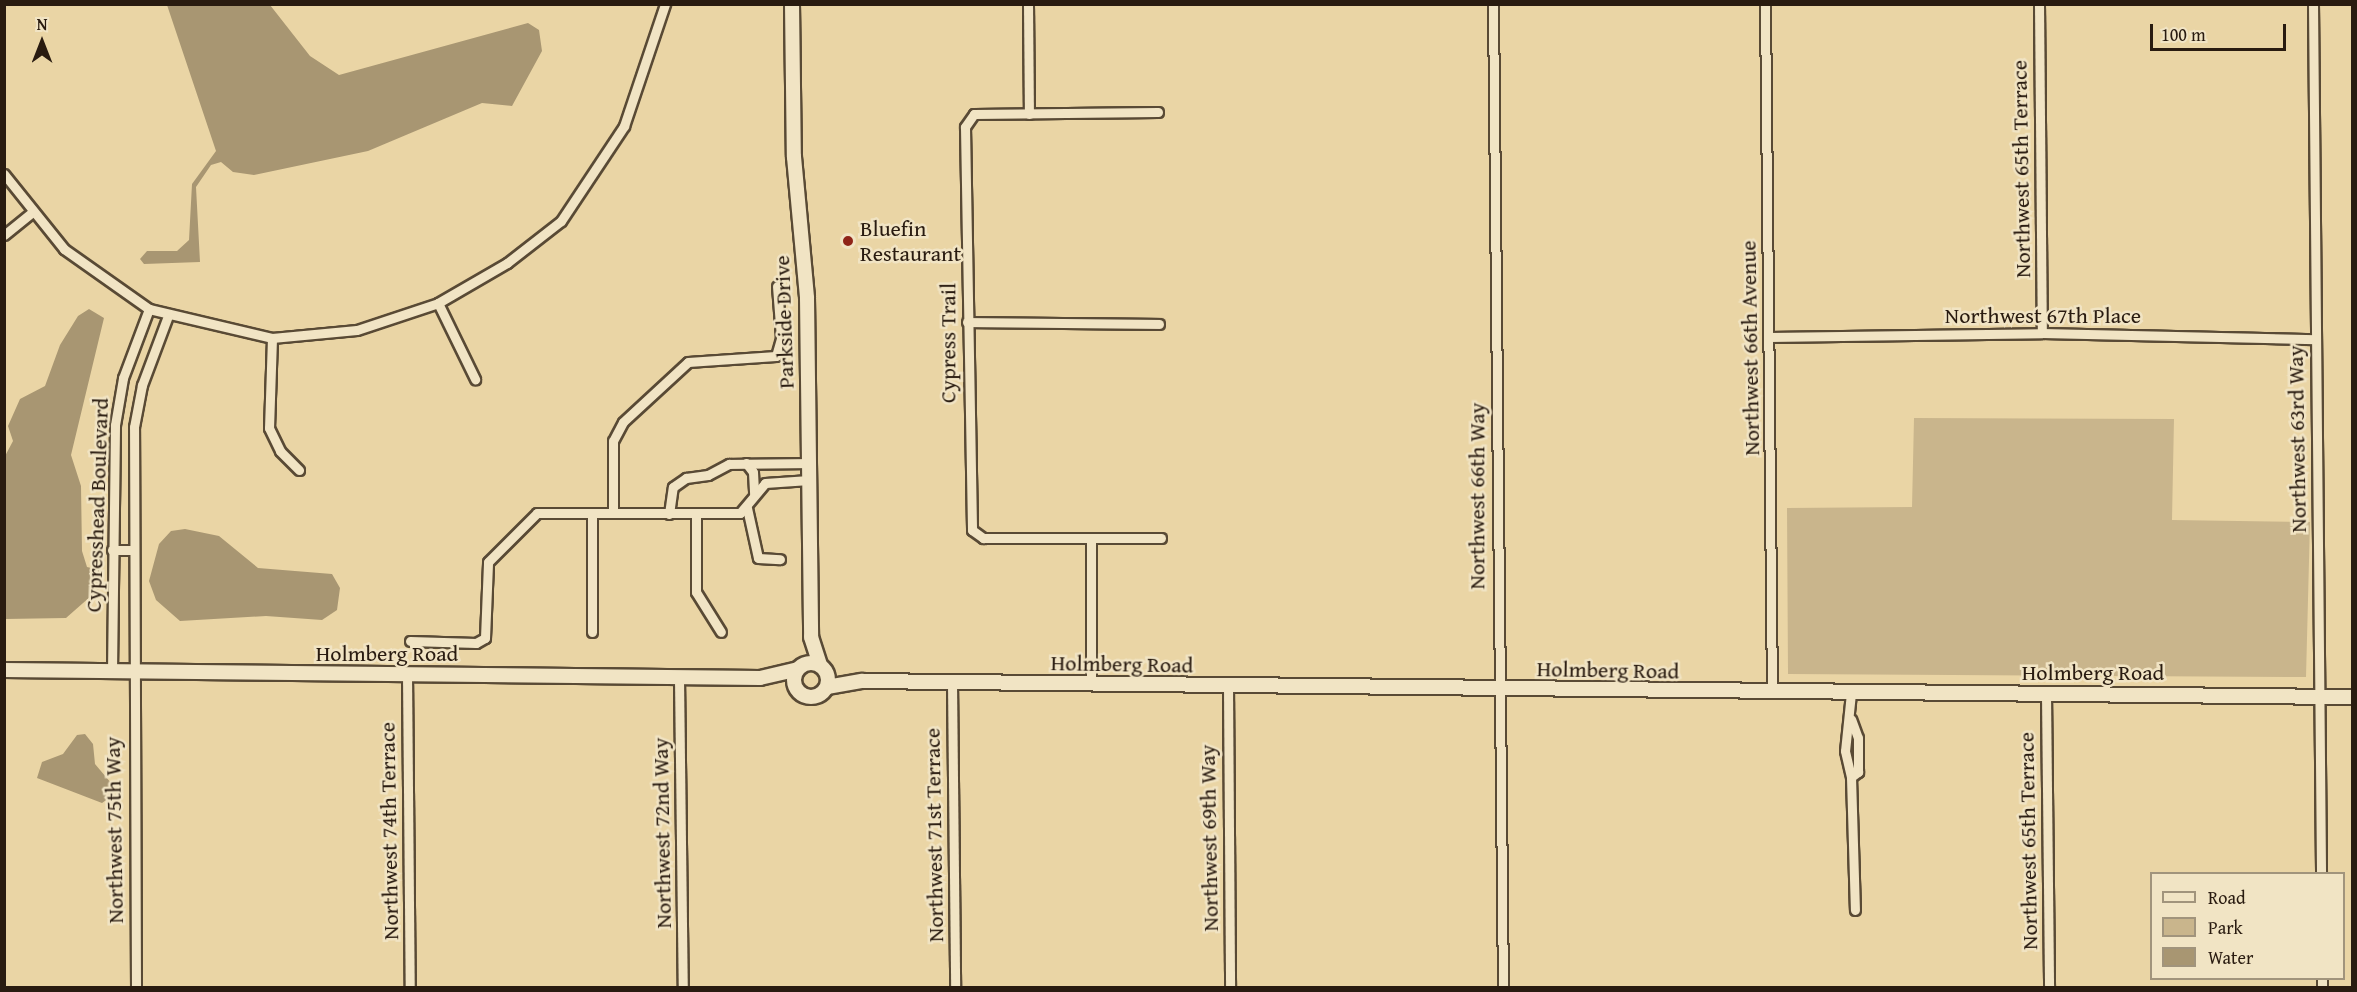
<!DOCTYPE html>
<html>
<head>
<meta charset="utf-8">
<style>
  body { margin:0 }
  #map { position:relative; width:2357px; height:992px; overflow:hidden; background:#ead5a5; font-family:"Gentium Book Plus",serif }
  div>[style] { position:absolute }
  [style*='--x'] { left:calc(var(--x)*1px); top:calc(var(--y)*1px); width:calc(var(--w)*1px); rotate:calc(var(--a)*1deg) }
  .green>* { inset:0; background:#c9b58c }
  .water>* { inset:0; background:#a89672 }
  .roads { filter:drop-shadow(2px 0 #594a35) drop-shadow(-2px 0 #594a35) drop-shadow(0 2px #594a35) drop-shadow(0 -2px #594a35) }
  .street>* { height:9px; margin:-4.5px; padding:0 4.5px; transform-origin:4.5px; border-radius:4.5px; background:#f1e4c4 }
  .secondary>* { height:14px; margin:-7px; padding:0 7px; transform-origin:7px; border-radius:7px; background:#f1e4c4 }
  .secondary>.ring { margin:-7px; padding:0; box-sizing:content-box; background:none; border:14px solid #f1e4c4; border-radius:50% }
  .dots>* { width:16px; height:16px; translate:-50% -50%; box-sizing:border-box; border:3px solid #f1e4c4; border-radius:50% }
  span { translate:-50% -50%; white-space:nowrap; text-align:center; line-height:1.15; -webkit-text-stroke:5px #f1e4c4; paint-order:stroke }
  .street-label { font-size:22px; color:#291b10 }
  .poi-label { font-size:22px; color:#291b10 }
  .left { translate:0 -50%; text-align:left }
  .frame { position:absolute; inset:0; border:6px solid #291b10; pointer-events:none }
  .legend { position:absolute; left:2150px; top:872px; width:195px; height:108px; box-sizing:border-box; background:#f1e4c4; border:2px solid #a1947c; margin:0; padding:8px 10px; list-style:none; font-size:18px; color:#291b10 }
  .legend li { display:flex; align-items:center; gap:12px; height:30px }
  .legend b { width:30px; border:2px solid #a1947c }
  .north { position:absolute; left:12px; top:12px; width:60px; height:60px; -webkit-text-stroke:4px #f1e4c4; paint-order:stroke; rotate:0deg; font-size:16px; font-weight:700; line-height:24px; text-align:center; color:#291b10 }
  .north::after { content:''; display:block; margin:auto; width:21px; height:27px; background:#291b10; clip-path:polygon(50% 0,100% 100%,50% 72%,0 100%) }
  .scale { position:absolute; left:2150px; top:24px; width:136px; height:27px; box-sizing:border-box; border:3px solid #291b10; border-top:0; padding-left:8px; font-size:18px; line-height:21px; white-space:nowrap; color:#291b10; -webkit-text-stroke:4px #f1e4c4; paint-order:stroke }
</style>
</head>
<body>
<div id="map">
  <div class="green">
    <i style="clip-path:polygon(1914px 418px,2174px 419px,2172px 520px,2310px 522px,2306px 677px,1788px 674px,1787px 508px,1912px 507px)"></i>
  </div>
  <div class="water">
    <i style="clip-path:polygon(167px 5px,270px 5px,310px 56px,339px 75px,528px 23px,539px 30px,542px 51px,512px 106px,482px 103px,368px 151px,254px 175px,233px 172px,221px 162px,211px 165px,196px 187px,200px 262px,144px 264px,140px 259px,147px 251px,177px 251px,189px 240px,192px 184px,216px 151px)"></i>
    <i style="clip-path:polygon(89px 309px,104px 318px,71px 455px,81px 486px,82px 551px,87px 567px,99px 570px,99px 589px,66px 618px,5px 619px,4px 458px,13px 441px,8px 426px,20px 399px,45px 386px,60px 345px,78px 316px)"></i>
    <i style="clip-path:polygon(185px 529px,219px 536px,258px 568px,332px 574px,340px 588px,337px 610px,322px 620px,266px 616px,180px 621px,156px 600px,149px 581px,159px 544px,171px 531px)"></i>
    <i style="clip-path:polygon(85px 734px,93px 744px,95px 764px,111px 783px,109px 798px,102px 803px,37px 778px,42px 762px,63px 754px,77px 735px)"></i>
  </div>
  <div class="roads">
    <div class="street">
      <i style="--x:1028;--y:4;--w:110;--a:89.5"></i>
      <i style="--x:1493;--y:4;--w:984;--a:89.42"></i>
      <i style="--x:1765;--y:4;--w:688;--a:89.42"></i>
      <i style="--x:2039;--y:4;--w:329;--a:89.5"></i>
      <i style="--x:2313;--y:4;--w:870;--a:89.47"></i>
      <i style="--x:1158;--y:112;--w:184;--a:179.4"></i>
      <i style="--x:974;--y:114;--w:16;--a:125"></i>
      <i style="--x:965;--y:127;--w:403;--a:89"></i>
      <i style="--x:972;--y:530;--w:14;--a:36"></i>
      <i style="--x:983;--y:538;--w:178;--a:0"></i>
      <i style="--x:4;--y:174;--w:96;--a:51.3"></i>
      <i style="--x:64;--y:249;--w:104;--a:35.2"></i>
      <i style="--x:149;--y:309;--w:126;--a:13.3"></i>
      <i style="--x:272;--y:338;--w:85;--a:-5.4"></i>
      <i style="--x:357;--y:330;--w:85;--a:-18.4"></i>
      <i style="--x:438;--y:303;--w:80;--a:-30.1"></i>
      <i style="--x:507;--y:263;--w:68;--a:-37.9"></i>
      <i style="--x:561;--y:221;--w:114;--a:-56.4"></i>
      <i style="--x:624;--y:126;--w:129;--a:-71.4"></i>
      <i style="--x:4;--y:235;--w:35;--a:-39"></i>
      <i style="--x:438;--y:303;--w:85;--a:64"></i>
      <i style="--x:967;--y:322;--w:192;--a:0.6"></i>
      <i style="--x:1769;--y:337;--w:273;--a:-0.8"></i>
      <i style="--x:2042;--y:333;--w:274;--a:1.3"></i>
      <i style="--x:272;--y:338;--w:90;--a:91.9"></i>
      <i style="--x:269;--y:428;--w:25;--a:64"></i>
      <i style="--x:280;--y:451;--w:27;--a:45"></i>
      <i style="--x:746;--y:463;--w:11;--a:52"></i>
      <i style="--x:753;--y:472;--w:22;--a:87"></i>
      <i style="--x:747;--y:508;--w:51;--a:77.6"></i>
      <i style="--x:758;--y:558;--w:22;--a:3"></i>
      <i style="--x:613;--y:513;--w:72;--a:-90"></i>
      <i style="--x:613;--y:441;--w:21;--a:-62"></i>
      <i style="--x:623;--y:422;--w:88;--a:-42.7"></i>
      <i style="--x:688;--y:362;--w:88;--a:-3.9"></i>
      <i style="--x:776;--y:356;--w:19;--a:-74"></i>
      <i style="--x:781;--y:338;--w:52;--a:-94.4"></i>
      <i style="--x:669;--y:514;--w:27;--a:-82"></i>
      <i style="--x:673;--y:487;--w:16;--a:-35"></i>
      <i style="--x:686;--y:478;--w:22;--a:-8"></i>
      <i style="--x:708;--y:475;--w:24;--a:-28"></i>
      <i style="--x:729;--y:464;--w:80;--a:-0.7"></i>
      <i style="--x:696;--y:514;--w:78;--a:90"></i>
      <i style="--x:696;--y:592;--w:47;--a:58"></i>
      <i style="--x:1091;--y:538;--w:147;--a:90"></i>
      <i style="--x:112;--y:550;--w:22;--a:0"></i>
      <i style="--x:592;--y:632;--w:119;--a:-90"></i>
      <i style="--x:410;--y:641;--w:66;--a:1.7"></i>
      <i style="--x:476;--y:643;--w:10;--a:-29"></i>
      <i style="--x:485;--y:638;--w:76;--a:-87.7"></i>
      <i style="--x:488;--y:562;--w:69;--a:-45"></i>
      <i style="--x:537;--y:513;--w:203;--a:0"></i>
      <i style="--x:740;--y:513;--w:39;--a:-50"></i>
      <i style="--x:765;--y:483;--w:44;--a:-3.9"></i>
      <i style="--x:112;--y:672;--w:247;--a:-89.3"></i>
      <i style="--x:115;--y:425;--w:48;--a:-80.3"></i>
      <i style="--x:123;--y:378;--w:74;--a:-69.4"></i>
      <i style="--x:407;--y:674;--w:314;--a:89.5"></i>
      <i style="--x:679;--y:678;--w:310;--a:89.3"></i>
      <i style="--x:952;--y:683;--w:305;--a:89.4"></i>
      <i style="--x:1228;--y:687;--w:301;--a:89.6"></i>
      <i style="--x:1851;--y:693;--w:58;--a:95.9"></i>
      <i style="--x:1845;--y:751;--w:27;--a:77"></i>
      <i style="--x:1851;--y:777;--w:133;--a:88.3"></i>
      <i style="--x:2046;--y:694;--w:294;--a:89.4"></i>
      <i style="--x:1851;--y:777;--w:9;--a:-36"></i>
      <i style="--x:1858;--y:772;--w:34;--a:-90"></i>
      <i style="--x:1858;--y:738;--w:20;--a:-110"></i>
      <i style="--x:2322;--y:978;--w:10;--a:90"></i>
      <i style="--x:136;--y:988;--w:561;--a:-90.2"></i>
      <i style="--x:134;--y:427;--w:43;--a:-79.2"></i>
      <i style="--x:142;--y:385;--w:74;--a:-69.4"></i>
    </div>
    <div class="secondary">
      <i style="--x:792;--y:4;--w:153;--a:89.3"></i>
      <i style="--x:794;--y:157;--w:142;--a:84.7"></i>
      <i style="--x:807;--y:298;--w:339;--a:89.3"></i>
      <i style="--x:811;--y:637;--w:29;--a:72"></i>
      <i class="ring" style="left:794px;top:663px;width:20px;height:20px"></i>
      <i style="--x:4;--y:670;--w:756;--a:0.61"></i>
      <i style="--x:760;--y:678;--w:37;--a:-13"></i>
      <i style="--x:827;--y:687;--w:36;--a:-10"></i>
      <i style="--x:862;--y:681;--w:1490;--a:0.62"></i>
    </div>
  </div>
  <div class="dots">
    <i style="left:848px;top:241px;background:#8f2418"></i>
  </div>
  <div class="street-label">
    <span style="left:2021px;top:169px;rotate:-91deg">Northwest 65th Terrace</span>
    <span style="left:2043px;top:316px">Northwest 67th Place</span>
    <span style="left:784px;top:322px;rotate:-92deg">Parkside Drive</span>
    <span style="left:948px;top:343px;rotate:-90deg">Cypress Trail</span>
    <span style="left:1750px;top:348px;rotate:-91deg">Northwest 66th Avenue</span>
    <span style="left:2297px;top:439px;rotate:-91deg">Northwest 63rd Way</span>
    <span style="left:1477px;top:496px;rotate:-90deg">Northwest 66th Way</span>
    <span style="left:97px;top:505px;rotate:-88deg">Cypresshead Boulevard</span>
    <span style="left:387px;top:654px">Holmberg Road</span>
    <span style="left:1122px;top:664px;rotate:1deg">Holmberg Road</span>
    <span style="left:1608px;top:670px;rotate:1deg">Holmberg Road</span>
    <span style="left:2093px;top:673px">Holmberg Road</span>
    <span style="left:114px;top:830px;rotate:-91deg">Northwest 75th Way</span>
    <span style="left:389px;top:831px;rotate:-91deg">Northwest 74th Terrace</span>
    <span style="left:662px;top:833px;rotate:-91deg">Northwest 72nd Way</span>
    <span style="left:934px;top:835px;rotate:-91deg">Northwest 71st Terrace</span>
    <span style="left:1209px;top:838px;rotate:-91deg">Northwest 69th Way</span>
    <span style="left:2028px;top:841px;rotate:-91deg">Northwest 65th Terrace</span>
  </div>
  <div class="poi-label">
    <span class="left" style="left:860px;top:241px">Bluefin<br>Restaurant</span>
  </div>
  <div class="frame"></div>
  <ul class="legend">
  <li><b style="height:8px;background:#f1e4c4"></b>Road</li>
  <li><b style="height:16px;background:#c9b58c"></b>Park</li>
  <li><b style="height:16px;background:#a89672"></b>Water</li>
  </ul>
  <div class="north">N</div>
  <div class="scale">100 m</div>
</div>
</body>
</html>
